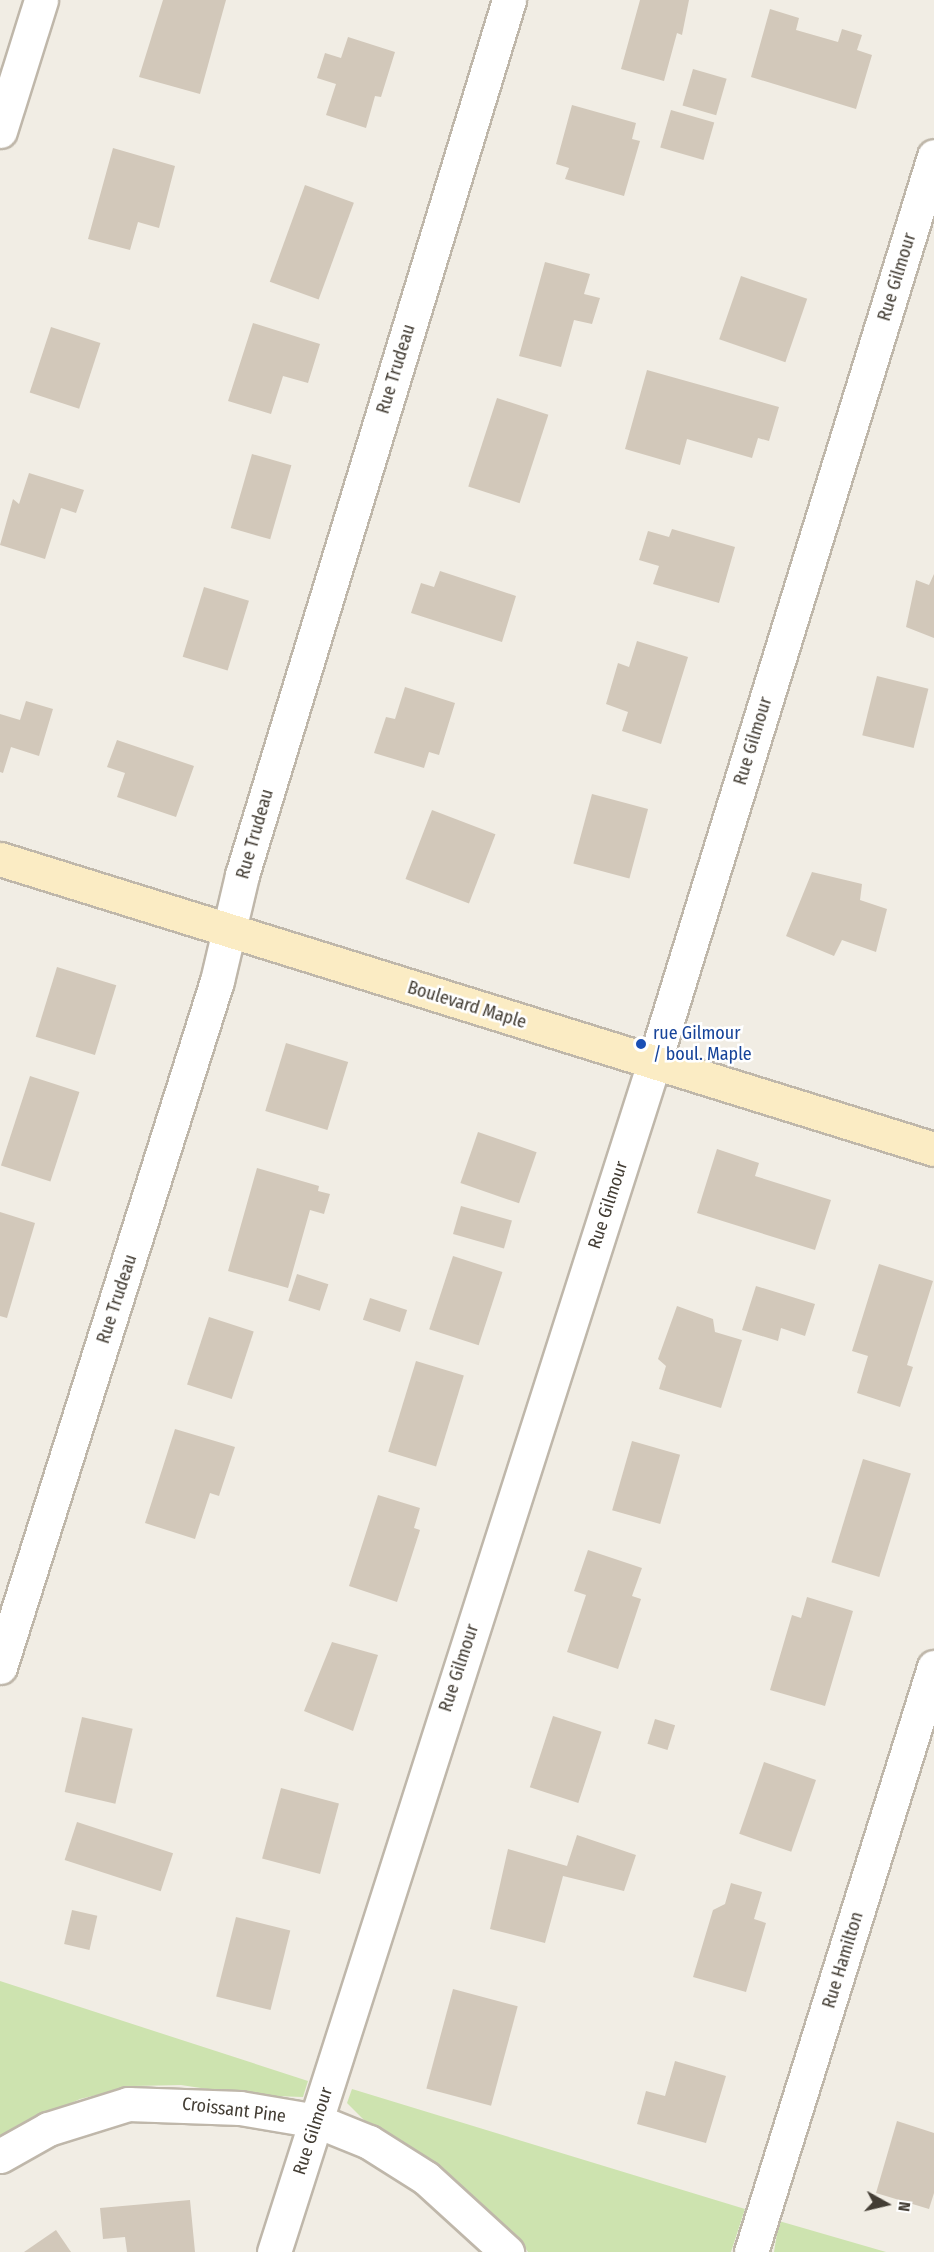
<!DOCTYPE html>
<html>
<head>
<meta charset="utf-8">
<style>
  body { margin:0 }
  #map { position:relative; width:934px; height:2252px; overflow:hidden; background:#f1ede4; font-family:"Fira Sans Condensed",sans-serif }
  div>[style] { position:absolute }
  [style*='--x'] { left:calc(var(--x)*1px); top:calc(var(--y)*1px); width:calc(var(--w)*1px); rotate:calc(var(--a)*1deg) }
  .green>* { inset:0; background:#cde3af }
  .building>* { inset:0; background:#d2c8ba; transform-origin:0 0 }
  .roads { filter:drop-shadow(2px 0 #bfb7aa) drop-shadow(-2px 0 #bfb7aa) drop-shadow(0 2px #bfb7aa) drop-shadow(0 -2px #bfb7aa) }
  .street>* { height:33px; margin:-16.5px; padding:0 16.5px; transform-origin:16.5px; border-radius:16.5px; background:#fff }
  .secondary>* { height:33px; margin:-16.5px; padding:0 16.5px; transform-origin:16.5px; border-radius:16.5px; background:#fbecc4 }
  .dots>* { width:16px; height:16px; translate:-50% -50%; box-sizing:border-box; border:3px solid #fff; border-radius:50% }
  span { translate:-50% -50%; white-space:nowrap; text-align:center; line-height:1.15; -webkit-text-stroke:5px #fff; paint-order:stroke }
  .street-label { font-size:18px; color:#433d34 }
  .transit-label { font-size:18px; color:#164399 }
  .left { translate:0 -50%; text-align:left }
  .north { position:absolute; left:856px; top:2174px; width:60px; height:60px; -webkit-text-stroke:4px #fff; paint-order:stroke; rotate:98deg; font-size:16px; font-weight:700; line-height:24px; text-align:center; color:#433d34 }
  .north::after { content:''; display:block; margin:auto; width:21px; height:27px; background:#433d34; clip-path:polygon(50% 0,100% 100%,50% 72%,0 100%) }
</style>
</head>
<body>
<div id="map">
  <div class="green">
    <i style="clip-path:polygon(0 1981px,308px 2081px,303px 2097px,247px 2095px,181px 2085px,134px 2086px,80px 2099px,0 2136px)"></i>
    <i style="clip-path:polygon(352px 2089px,745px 2209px,731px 2252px,528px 2252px,517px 2236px,471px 2196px,374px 2130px,347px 2103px)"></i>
    <i style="clip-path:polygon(779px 2221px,886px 2252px,774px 2252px)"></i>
  </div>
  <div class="building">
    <i style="clip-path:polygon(163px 0,226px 0,200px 94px,139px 77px)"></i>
    <i style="clip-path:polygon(640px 0,689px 0,682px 35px,677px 33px,664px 81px,621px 69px)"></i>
    <i style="clip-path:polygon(770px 9px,799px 18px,796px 30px,838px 42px,842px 29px,862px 35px,857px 50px,872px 55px,856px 109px,751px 77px)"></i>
    <i style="clip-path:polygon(348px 37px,395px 52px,381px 97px,375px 96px,366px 128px,326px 115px,336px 84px,317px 78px,325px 53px,341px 58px)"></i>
    <i style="left:693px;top:69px;width:35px;height:38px;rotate:16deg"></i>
    <i style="clip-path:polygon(572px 105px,636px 123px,632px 139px,640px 141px,624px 196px,565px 179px,569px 168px,556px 164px)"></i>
    <i style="left:671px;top:110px;width:45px;height:39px;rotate:16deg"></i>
    <i style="clip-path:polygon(113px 148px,175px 166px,159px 228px,138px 222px,130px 250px,88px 239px)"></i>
    <i style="left:305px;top:185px;width:52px;height:103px;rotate:20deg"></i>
    <i style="clip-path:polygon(545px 262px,590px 274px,584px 294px,600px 298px,592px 324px,574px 320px,561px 367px,519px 356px)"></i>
    <i style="left:741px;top:276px;width:70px;height:67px;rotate:19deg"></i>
    <i style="clip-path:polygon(253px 323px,320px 344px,308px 383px,283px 376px,271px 414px,228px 401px)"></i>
    <i style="left:51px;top:327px;width:52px;height:69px;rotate:18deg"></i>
    <i style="clip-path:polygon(647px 370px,779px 407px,769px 441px,758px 438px,752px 458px,687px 439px,680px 465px,625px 449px)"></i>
    <i style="left:497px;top:398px;width:54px;height:93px;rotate:18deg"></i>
    <i style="left:252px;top:454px;width:41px;height:77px;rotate:16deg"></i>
    <i style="clip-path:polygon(29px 473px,84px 490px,76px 513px,61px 508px,45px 559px,0 545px,13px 499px,19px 504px)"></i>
    <i style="clip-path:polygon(672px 529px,735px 547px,719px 603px,653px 584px,659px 566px,639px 560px,648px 531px,669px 537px)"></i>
    <i style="clip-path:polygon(440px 571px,516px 596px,502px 642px,411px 613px,421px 583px,434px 587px)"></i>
    <i style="clip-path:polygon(934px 574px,934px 638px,906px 627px,916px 580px,929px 585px)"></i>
    <i style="left:204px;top:587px;width:47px;height:73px;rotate:17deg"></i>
    <i style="clip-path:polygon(637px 641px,688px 657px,661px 744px,622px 731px,628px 712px,606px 704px,618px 663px,629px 667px)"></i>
    <i style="left:877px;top:676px;width:53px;height:61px;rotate:14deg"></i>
    <i style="clip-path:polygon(405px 687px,455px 703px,439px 755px,429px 752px,424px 768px,374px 753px,386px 717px,395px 719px)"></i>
    <i style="clip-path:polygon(26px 701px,53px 709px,39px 756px,11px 747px,3px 773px,0 772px,0 714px,20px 720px)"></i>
    <i style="clip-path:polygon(117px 740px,194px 766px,176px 817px,117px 797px,125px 773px,107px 767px)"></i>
    <i style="left:592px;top:794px;width:58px;height:72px;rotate:15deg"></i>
    <i style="left:432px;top:810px;width:68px;height:74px;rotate:21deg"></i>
    <i style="clip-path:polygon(812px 872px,862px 884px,860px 900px,887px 909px,876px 952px,842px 940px,834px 956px,786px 936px)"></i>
    <i style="left:57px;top:967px;width:62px;height:73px;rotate:17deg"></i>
    <i style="left:286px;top:1043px;width:65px;height:71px;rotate:17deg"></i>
    <i style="left:30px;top:1076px;width:52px;height:94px;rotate:18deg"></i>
    <i style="left:478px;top:1132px;width:62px;height:54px;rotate:19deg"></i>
    <i style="clip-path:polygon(717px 1149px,759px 1163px,755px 1176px,831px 1200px,815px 1250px,697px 1213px)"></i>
    <i style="clip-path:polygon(257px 1168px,319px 1186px,318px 1191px,330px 1194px,324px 1214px,310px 1210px,288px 1288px,228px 1271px)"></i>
    <i style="left:461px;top:1206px;width:53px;height:29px;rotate:16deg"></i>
    <i style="clip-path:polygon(0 1212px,35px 1223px,7px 1318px,0 1316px)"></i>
    <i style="left:453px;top:1256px;width:52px;height:77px;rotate:18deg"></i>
    <i style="clip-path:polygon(879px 1264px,933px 1281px,907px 1365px,913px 1367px,900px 1407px,857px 1393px,868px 1356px,852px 1351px)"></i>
    <i style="left:297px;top:1274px;width:33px;height:28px;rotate:18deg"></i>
    <i style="clip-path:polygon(756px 1286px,815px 1304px,805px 1336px,781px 1328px,778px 1341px,742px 1330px)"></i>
    <i style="left:370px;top:1298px;width:39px;height:23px;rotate:18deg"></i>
    <i style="clip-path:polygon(677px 1306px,713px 1319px,715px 1332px,742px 1340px,721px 1408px,659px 1389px,666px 1366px,658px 1359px)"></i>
    <i style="left:209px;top:1317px;width:47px;height:71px;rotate:18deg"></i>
    <i style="left:416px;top:1361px;width:50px;height:95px;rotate:17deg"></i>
    <i style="clip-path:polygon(175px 1429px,235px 1447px,219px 1496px,210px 1493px,195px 1539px,145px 1523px)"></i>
    <i style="left:632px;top:1441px;width:50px;height:72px;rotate:16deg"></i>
    <i style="left:863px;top:1459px;width:50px;height:108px;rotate:17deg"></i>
    <i style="clip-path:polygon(378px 1495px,420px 1508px,414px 1528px,420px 1530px,397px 1602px,349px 1586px)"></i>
    <i style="clip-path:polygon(588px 1550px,642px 1568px,632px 1596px,641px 1599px,618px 1669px,567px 1652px,586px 1595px,574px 1591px)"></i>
    <i style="clip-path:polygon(807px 1597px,853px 1611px,825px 1706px,770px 1690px,792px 1615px,801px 1618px)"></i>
    <i style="clip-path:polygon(332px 1642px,378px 1655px,353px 1731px,304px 1711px)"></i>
    <i style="left:553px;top:1716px;width:51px;height:75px;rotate:18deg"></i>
    <i style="left:82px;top:1717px;width:52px;height:77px;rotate:13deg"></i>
    <i style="left:655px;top:1719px;width:21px;height:26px;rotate:17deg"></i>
    <i style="left:764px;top:1762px;width:55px;height:76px;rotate:19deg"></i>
    <i style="left:281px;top:1788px;width:60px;height:73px;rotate:15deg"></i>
    <i style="left:77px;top:1822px;width:101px;height:40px;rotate:18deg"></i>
    <i style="clip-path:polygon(577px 1835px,636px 1855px,624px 1891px,563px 1876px,545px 1943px,490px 1929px,508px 1849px,567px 1866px)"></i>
    <i style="clip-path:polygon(731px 1883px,762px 1892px,754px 1919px,766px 1923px,746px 1992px,693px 1977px,713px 1910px,725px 1904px)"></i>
    <i style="left:72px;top:1910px;width:26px;height:35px;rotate:13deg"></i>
    <i style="left:236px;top:1917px;width:56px;height:82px;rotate:14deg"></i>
    <i style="left:453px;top:1989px;width:67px;height:103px;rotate:15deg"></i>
    <i style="clip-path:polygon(675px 2061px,726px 2076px,706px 2143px,637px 2124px,646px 2091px,665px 2096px)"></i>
    <i style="clip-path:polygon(897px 2121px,934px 2133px,934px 2193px,929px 2209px,876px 2193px)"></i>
    <i style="clip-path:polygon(190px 2200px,195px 2252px,127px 2252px,125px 2237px,103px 2239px,100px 2208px)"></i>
    <i style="clip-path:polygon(56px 2230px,71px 2252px,24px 2252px)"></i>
  </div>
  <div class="roads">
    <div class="street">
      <i style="--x:0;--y:131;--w:137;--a:-72.6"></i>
      <i style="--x:0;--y:1667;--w:720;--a:-72.45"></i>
      <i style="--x:217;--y:981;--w:109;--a:-76.7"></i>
      <i style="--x:242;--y:875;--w:915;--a:-73.03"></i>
      <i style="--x:0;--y:2156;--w:55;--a:-29.4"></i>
      <i style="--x:48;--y:2129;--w:84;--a:-17.4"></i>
      <i style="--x:128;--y:2104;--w:112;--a:2"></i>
      <i style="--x:240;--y:2108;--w:78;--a:9.6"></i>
      <i style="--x:317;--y:2121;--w:56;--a:22"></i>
      <i style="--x:369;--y:2142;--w:67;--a:32.3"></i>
      <i style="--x:426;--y:2178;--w:110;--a:42.4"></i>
      <i style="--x:274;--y:2252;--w:1248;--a:-72.28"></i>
      <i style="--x:654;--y:1063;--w:949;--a:-72.84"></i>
      <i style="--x:751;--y:2252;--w:613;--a:-72.63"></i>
    </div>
    <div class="secondary">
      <i style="--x:0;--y:859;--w:978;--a:17.25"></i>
    </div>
  </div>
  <div class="dots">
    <i style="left:641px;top:1044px;background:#1a4fb4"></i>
  </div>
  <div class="street-label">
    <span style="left:897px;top:277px;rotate:-73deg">Rue Gilmour</span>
    <span style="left:396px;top:369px;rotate:-73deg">Rue Trudeau</span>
    <span style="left:753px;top:741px;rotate:-73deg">Rue Gilmour</span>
    <span style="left:255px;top:834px;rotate:-74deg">Rue Trudeau</span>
    <span style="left:467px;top:1005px;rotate:17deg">Boulevard Maple</span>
    <span style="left:608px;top:1205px;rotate:-72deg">Rue Gilmour</span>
    <span style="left:117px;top:1299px;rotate:-72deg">Rue Trudeau</span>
    <span style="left:459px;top:1668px;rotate:-72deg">Rue Gilmour</span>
    <span style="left:843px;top:1960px;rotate:-73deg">Rue Hamilton</span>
    <span style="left:234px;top:2110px;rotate:7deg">Croissant Pine</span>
    <span style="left:313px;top:2131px;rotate:-72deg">Rue Gilmour</span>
  </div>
  <div class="transit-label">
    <span class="left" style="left:653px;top:1044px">rue Gilmour<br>/ boul. Maple</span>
  </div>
  <div class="north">N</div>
</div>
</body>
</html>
